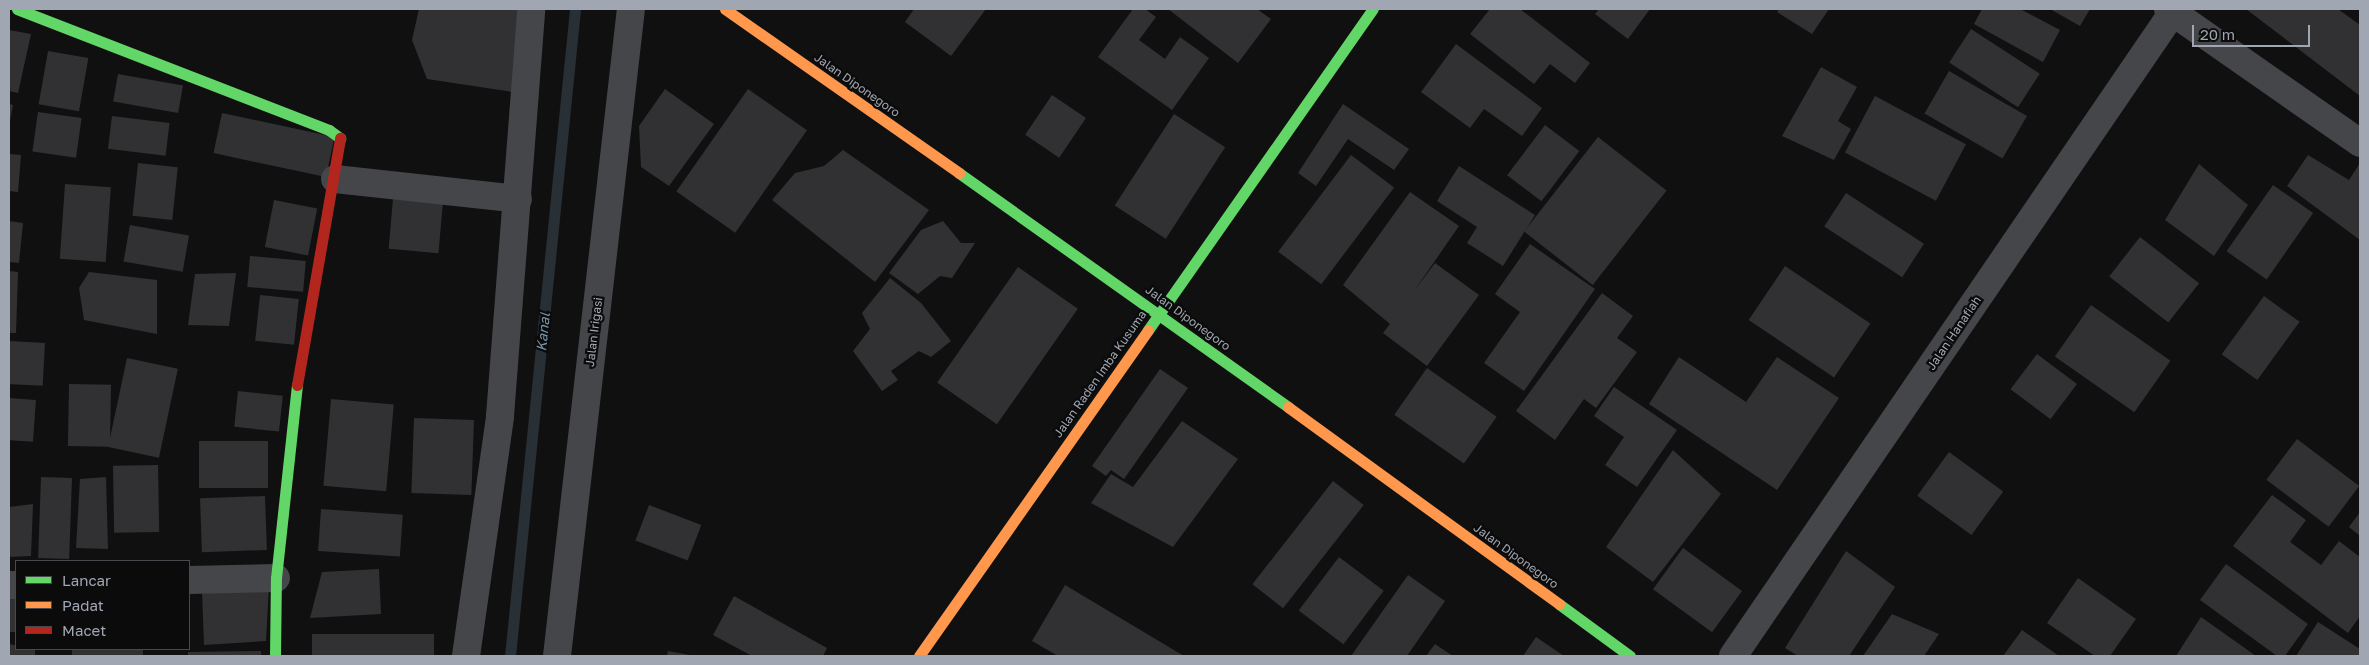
<!DOCTYPE html>
<html>
<head>
<meta charset="utf-8">
<style>
  body { margin:0 }
  #map { position:relative; width:2369px; height:665px; overflow:hidden; background:#101011; font-family:"Golos Text",sans-serif }
  div>[style] { position:absolute }
  .stream>* { height:11px; margin:-5.5px; padding:0 5.5px; transform-origin:5.5px; border-radius:5.5px; background:#283035 }
  .building>* { inset:0; background:#313133; transform-origin:0 0 }
  .street>* { height:28px; margin:-14px; padding:0 14px; transform-origin:14px; border-radius:14px; background:#454649 }
  .fast>* { height:11px; margin:-5.5px; padding:0 5.5px; transform-origin:5.5px; border-radius:5.5px; background:#63d668 }
  .slow>* { height:11px; margin:-5.5px; padding:0 5.5px; transform-origin:5.5px; border-radius:5.5px; background:#ff974d }
  .jam>* { height:11px; margin:-5.5px; padding:0 5.5px; transform-origin:5.5px; border-radius:5.5px; background:#b3261e }
  span { translate:-50% -50%; white-space:nowrap; text-align:center; line-height:1.15; -webkit-text-stroke:4.5px #0b0b0c; paint-order:stroke }
  .street-label { font-size:12px; color:#a1a7b2 }
  .water-label { font-size:14px; color:#7896ad; font-style:italic }
  .frame { position:absolute; inset:0; border:10px solid #a1a7b2; pointer-events:none }
  .legend { position:absolute; left:15px; top:560px; width:175px; height:90px; box-sizing:border-box; background:#0b0b0c; border:1px solid #47494e; margin:0; padding:6px 9px; list-style:none; font-size:15px; color:#a1a7b2 }
  .legend li { display:flex; align-items:center; gap:10px; height:25px }
  .legend b { width:25px; border:1px solid #47494e }
  .scale { position:absolute; left:2192px; top:25px; width:118px; height:22px; box-sizing:border-box; border:2px solid #a1a7b2; border-top:0; padding-left:6px; font-size:15px; line-height:18px; white-space:nowrap; color:#a1a7b2; -webkit-text-stroke:4px #0b0b0c; paint-order:stroke }
</style>
</head>
<body>
<div id="map">
  <div class="stream">
    <i style="left:510px;top:656px;width:650px;rotate:-84.26deg"></i>
  </div>
  <div class="building">
    <i style="clip-path:polygon(419px 9px,526px 9px,520px 93px,427px 79px,412px 40px)"></i>
    <i style="clip-path:polygon(914px 9px,986px 9px,951px 56px,905px 22px)"></i>
    <i style="clip-path:polygon(1133px 9px,1145px 9px,1156px 17px,1139px 40px,1165px 59px,1180px 37px,1209px 58px,1172px 110px,1098px 57px)"></i>
    <i style="clip-path:polygon(1168px 9px,1257px 9px,1271px 19px,1238px 63px)"></i>
    <i style="clip-path:polygon(1490px 9px,1520px 9px,1590px 63px,1575px 83px,1550px 64px,1534px 84px,1470px 34px)"></i>
    <i style="clip-path:polygon(1599px 9px,1650px 9px,1628px 39px,1595px 14px)"></i>
    <i style="clip-path:polygon(1779px 9px,1829px 9px,1812px 34px,1777px 12px)"></i>
    <i style="clip-path:polygon(1982px 9px,2020px 9px,2060px 30px,2043px 62px,1974px 24px)"></i>
    <i style="clip-path:polygon(2050px 9px,2090px 9px,2080px 26px)"></i>
    <i style="clip-path:polygon(2246px 9px,2338px 9px,2360px 25px,2360px 96px)"></i>
    <i style="left:1971px;top:29px;width:82px;height:40px;rotate:33deg"></i>
    <i style="clip-path:polygon(9px 30px,31px 34px,18px 93px,9px 91px)"></i>
    <i style="clip-path:polygon(1456px 44px,1542px 108px,1522px 136px,1484px 109px,1470px 128px,1421px 92px)"></i>
    <i style="left:48px;top:51px;width:41px;height:54px;rotate:10deg"></i>
    <i style="clip-path:polygon(1821px 67px,1857px 87px,1838px 121px,1851px 129px,1834px 160px,1782px 136px)"></i>
    <i style="left:1949px;top:71px;width:90px;height:49px;rotate:30deg"></i>
    <i style="left:118px;top:74px;width:66px;height:28px;rotate:10deg"></i>
    <i style="clip-path:polygon(665px 89px,714px 124px,669px 186px,641px 167px,639px 126px)"></i>
    <i style="left:748px;top:89px;width:72px;height:125px;rotate:35deg"></i>
    <i style="left:1052px;top:95px;width:41px;height:48px;rotate:34deg"></i>
    <i style="left:1875px;top:96px;width:103px;height:64px;rotate:28deg"></i>
    <i style="clip-path:polygon(9px 104px,13px 105px,10px 121px,9px 121px)"></i>
    <i style="clip-path:polygon(1343px 104px,1409px 149px,1394px 170px,1348px 139px,1316px 186px,1298px 173px)"></i>
    <i style="left:38px;top:112px;width:44px;height:40px;rotate:8deg"></i>
    <i style="left:222px;top:113px;width:115px;height:41px;rotate:12deg"></i>
    <i style="left:1174px;top:114px;width:61px;height:109px;rotate:33deg"></i>
    <i style="left:112px;top:116px;width:58px;height:33px;rotate:7deg"></i>
    <i style="left:1545px;top:125px;width:43px;height:63px;rotate:37deg"></i>
    <i style="left:1598px;top:137px;width:87px;height:120px;rotate:38deg"></i>
    <i style="clip-path:polygon(843px 150px,929px 210px,875px 282px,772px 200px,795px 173px,824px 166px)"></i>
    <i style="clip-path:polygon(9px 154px,21px 155px,18px 192px,9px 191px)"></i>
    <i style="left:1351px;top:155px;width:54px;height:121px;rotate:37deg"></i>
    <i style="clip-path:polygon(2308px 155px,2349px 180px,2360px 163px,2360px 240px,2287px 186px)"></i>
    <i style="left:138px;top:163px;width:40px;height:53px;rotate:6deg"></i>
    <i style="clip-path:polygon(2199px 164px,2248px 205px,2214px 256px,2165px 220px)"></i>
    <i style="clip-path:polygon(1459px 166px,1535px 215px,1503px 266px,1467px 243px,1477px 227px,1437px 201px)"></i>
    <i style="left:65px;top:184px;width:46px;height:75px;rotate:4deg"></i>
    <i style="left:2273px;top:185px;width:49px;height:81px;rotate:35deg"></i>
    <i style="clip-path:polygon(1410px 192px,1459px 226px,1414px 291px,1435px 263px,1479px 295px,1427px 366px,1383px 333px,1390px 324px,1343px 285px)"></i>
    <i style="left:1846px;top:193px;width:93px;height:40px;rotate:33deg"></i>
    <i style="left:393px;top:199px;width:50px;height:50px;rotate:5deg"></i>
    <i style="left:274px;top:200px;width:44px;height:48px;rotate:11deg"></i>
    <i style="clip-path:polygon(9px 221px,23px 223px,19px 263px,9px 262px)"></i>
    <i style="clip-path:polygon(943px 221px,961px 243px,975px 243px,952px 278px,940px 276px,918px 294px,889px 273px,921px 230px)"></i>
    <i style="left:130px;top:225px;width:60px;height:37px;rotate:10deg"></i>
    <i style="left:2140px;top:237px;width:75px;height:50px;rotate:38deg"></i>
    <i style="clip-path:polygon(1530px 244px,1595px 289px,1524px 391px,1484px 363px,1520px 312px,1495px 294px)"></i>
    <i style="left:250px;top:256px;width:56px;height:31px;rotate:5deg"></i>
    <i style="left:1785px;top:266px;width:103px;height:65px;rotate:34deg"></i>
    <i style="left:1018px;top:267px;width:73px;height:141px;rotate:35deg"></i>
    <i style="clip-path:polygon(9px 271px,18px 272px,16px 333px,9px 333px)"></i>
    <i style="clip-path:polygon(89px 272px,157px 280px,157px 334px,84px 320px,79px 288px)"></i>
    <i style="clip-path:polygon(236px 273px,229px 326px,188px 325px,195px 274px)"></i>
    <i style="clip-path:polygon(890px 278px,921px 303px,951px 341px,931px 357px,919px 351px,891px 371px,898px 380px,882px 391px,853px 351px,870px 329px,862px 313px)"></i>
    <i style="clip-path:polygon(1602px 293px,1633px 316px,1617px 338px,1637px 352px,1596px 408px,1584px 399px,1555px 440px,1516px 411px)"></i>
    <i style="left:260px;top:295px;width:39px;height:46px;rotate:6deg"></i>
    <i style="left:2264px;top:296px;width:44px;height:72px;rotate:36deg"></i>
    <i style="left:2091px;top:305px;width:97px;height:63px;rotate:35deg"></i>
    <i style="left:9px;top:341px;width:36px;height:43px;rotate:3deg"></i>
    <i style="left:2037px;top:354px;width:50px;height:44px;rotate:37deg"></i>
    <i style="clip-path:polygon(1679px 357px,1746px 402px,1777px 357px,1839px 398px,1777px 490px,1649px 404px)"></i>
    <i style="left:127px;top:358px;width:52px;height:91px;rotate:12deg"></i>
    <i style="left:1427px;top:368px;width:85px;height:57px;rotate:35deg"></i>
    <i style="clip-path:polygon(1160px 369px,1188px 388px,1124px 479px,1111px 470px,1106px 476px,1092px 466px)"></i>
    <i style="left:69px;top:384px;width:42px;height:62px;rotate:1deg"></i>
    <i style="clip-path:polygon(1614px 387px,1677px 430px,1637px 487px,1605px 465px,1624px 437px,1594px 416px)"></i>
    <i style="left:238px;top:391px;width:45px;height:36px;rotate:6deg"></i>
    <i style="left:9px;top:398px;width:27px;height:42px;rotate:4deg"></i>
    <i style="left:331px;top:399px;width:63px;height:87px;rotate:5deg"></i>
    <i style="left:414px;top:418px;width:60px;height:75px;rotate:2deg"></i>
    <i style="clip-path:polygon(1182px 421px,1238px 459px,1173px 547px,1091px 503px,1111px 474px,1133px 487px)"></i>
    <i style="left:2297px;top:439px;width:78px;height:51px;rotate:37deg"></i>
    <i style="left:199px;top:441px;width:69px;height:47px"></i>
    <i style="clip-path:polygon(1673px 450px,1721px 494px,1653px 582px,1606px 547px)"></i>
    <i style="left:1949px;top:452px;width:67px;height:54px;rotate:36deg"></i>
    <i style="left:158px;top:465px;width:67px;height:45px;rotate:89deg"></i>
    <i style="left:41px;top:477px;width:31px;height:81px;rotate:2deg"></i>
    <i style="clip-path:polygon(106px 477px,108px 549px,76px 548px,80px 479px)"></i>
    <i style="left:1333px;top:481px;width:39px;height:131px;rotate:38deg"></i>
    <i style="clip-path:polygon(2272px 495px,2306px 520px,2290px 542px,2321px 565px,2339px 541px,2360px 557px,2360px 616px,2348px 633px,2233px 546px)"></i>
    <i style="left:265px;top:496px;width:54px;height:65px;rotate:88deg"></i>
    <i style="clip-path:polygon(33px 504px,31px 556px,9px 557px,9px 507px)"></i>
    <i style="left:649px;top:505px;width:56px;height:38px;rotate:21deg"></i>
    <i style="left:321px;top:509px;width:82px;height:42px;rotate:4deg"></i>
    <i style="clip-path:polygon(2360px 512px,2360px 536px,2349px 527px)"></i>
    <i style="left:1683px;top:548px;width:73px;height:51px;rotate:36deg"></i>
    <i style="clip-path:polygon(1846px 551px,1895px 587px,1849px 656px,1798px 656px,1785px 648px)"></i>
    <i style="left:1339px;top:557px;width:56px;height:67px;rotate:37deg"></i>
    <i style="clip-path:polygon(2226px 564px,2308px 624px,2285px 656px,2277px 656px,2200px 600px)"></i>
    <i style="clip-path:polygon(379px 569px,381px 614px,310px 618px,322px 572px)"></i>
    <i style="clip-path:polygon(1408px 575px,1445px 601px,1407px 656px,1351px 656px)"></i>
    <i style="clip-path:polygon(2078px 578px,2136px 619px,2110px 656px,2095px 656px,2047px 623px)"></i>
    <i style="clip-path:polygon(1065px 585px,1184px 656px,1058px 656px,1032px 641px)"></i>
    <i style="clip-path:polygon(269px 586px,266px 641px,204px 645px,202px 592px)"></i>
    <i style="left:16px;top:592px;width:40px;height:7px;rotate:90deg"></i>
    <i style="clip-path:polygon(734px 596px,827px 648px,823px 656px,752px 656px,713px 635px)"></i>
    <i style="clip-path:polygon(1892px 614px,1939px 634px,1924px 656px,1863px 656px)"></i>
    <i style="clip-path:polygon(2201px 617px,2256px 656px,2176px 656px)"></i>
    <i style="clip-path:polygon(2318px 622px,2360px 649px,2360px 656px,2296px 656px)"></i>
    <i style="clip-path:polygon(2022px 630px,2059px 656px,2003px 656px)"></i>
    <i style="left:312px;top:634px;width:122px;height:22px"></i>
    <i style="clip-path:polygon(1536px 637px,1564px 656px,1523px 656px)"></i>
    <i style="clip-path:polygon(9px 644px,35px 649px,35px 656px,9px 656px)"></i>
    <i style="clip-path:polygon(1435px 644px,1453px 656px,1426px 656px)"></i>
    <i style="left:72px;top:649px;width:71px;height:7px"></i>
    <i style="clip-path:polygon(261px 651px,261px 656px,188px 656px,188px 652px)"></i>
    <i style="clip-path:polygon(668px 651px,690px 655px,690px 656px,667px 656px)"></i>
  </div>
  <div class="street">
    <i style="left:2168px;top:9px;width:234px;rotate:34.9deg"></i>
    <i style="left:335px;top:179px;width:184px;rotate:6.2deg"></i>
    <i style="left:189px;top:580px;width:87px;rotate:-1.3deg"></i>
    <i style="left:9px;top:585px;width:7px"></i>
    <i style="left:466px;top:656px;width:242px;rotate:-81.9deg"></i>
    <i style="left:500px;top:416px;width:408px;rotate:-85.6deg"></i>
    <i style="left:557px;top:656px;width:651px;rotate:-83.48deg"></i>
    <i style="left:1733px;top:656px;width:784px;rotate:-55.66deg"></i>
  </div>
  <div class="fast">
    <i style="left:17px;top:9px;width:335px;rotate:21.2deg"></i>
    <i style="left:329px;top:130px;width:14px;rotate:36deg"></i>
    <i style="left:959px;top:173px;width:404px;rotate:35.4deg"></i>
    <i style="left:1148px;top:330px;width:392px;rotate:-55deg"></i>
    <i style="left:1559px;top:604px;width:88px;rotate:36.2deg"></i>
    <i style="left:275px;top:656px;width:78px;rotate:-89.3deg"></i>
    <i style="left:276px;top:578px;width:194px;rotate:-83.8deg"></i>
  </div>
  <div class="slow">
    <i style="left:725px;top:9px;width:286px;rotate:35deg"></i>
    <i style="left:1288px;top:407px;width:335px;rotate:36deg"></i>
    <i style="left:919px;top:656px;width:398px;rotate:-54.9deg"></i>
  </div>
  <div class="jam">
    <i style="left:297px;top:385px;width:251px;rotate:-80.1deg"></i>
  </div>
  <div class="street-label">
    <span style="left:857px;top:85px;rotate:35deg">Jalan Diponegoro</span>
    <span style="left:1188px;top:318px;rotate:36deg">Jalan Diponegoro</span>
    <span style="left:594px;top:332px;rotate:-83deg">Jalan Irigasi</span>
    <span style="left:1954px;top:333px;rotate:-56deg">Jalan Hanafiah</span>
    <span style="left:1100px;top:374px;rotate:-55deg">Jalan Raden Imba Kusuma</span>
    <span style="left:1516px;top:556px;rotate:36deg">Jalan Diponegoro</span>
  </div>
  <div class="water-label">
    <span style="left:543px;top:332px;rotate:-84deg">Kanal</span>
  </div>
  <div class="frame"></div>
  <ul class="legend">
  <li><b style="height:6px;background:#63d668"></b>Lancar</li>
  <li><b style="height:6px;background:#ff974d"></b>Padat</li>
  <li><b style="height:6px;background:#b3261e"></b>Macet</li>
  </ul>
  <div class="scale">20 m</div>
</div>
</body>
</html>
